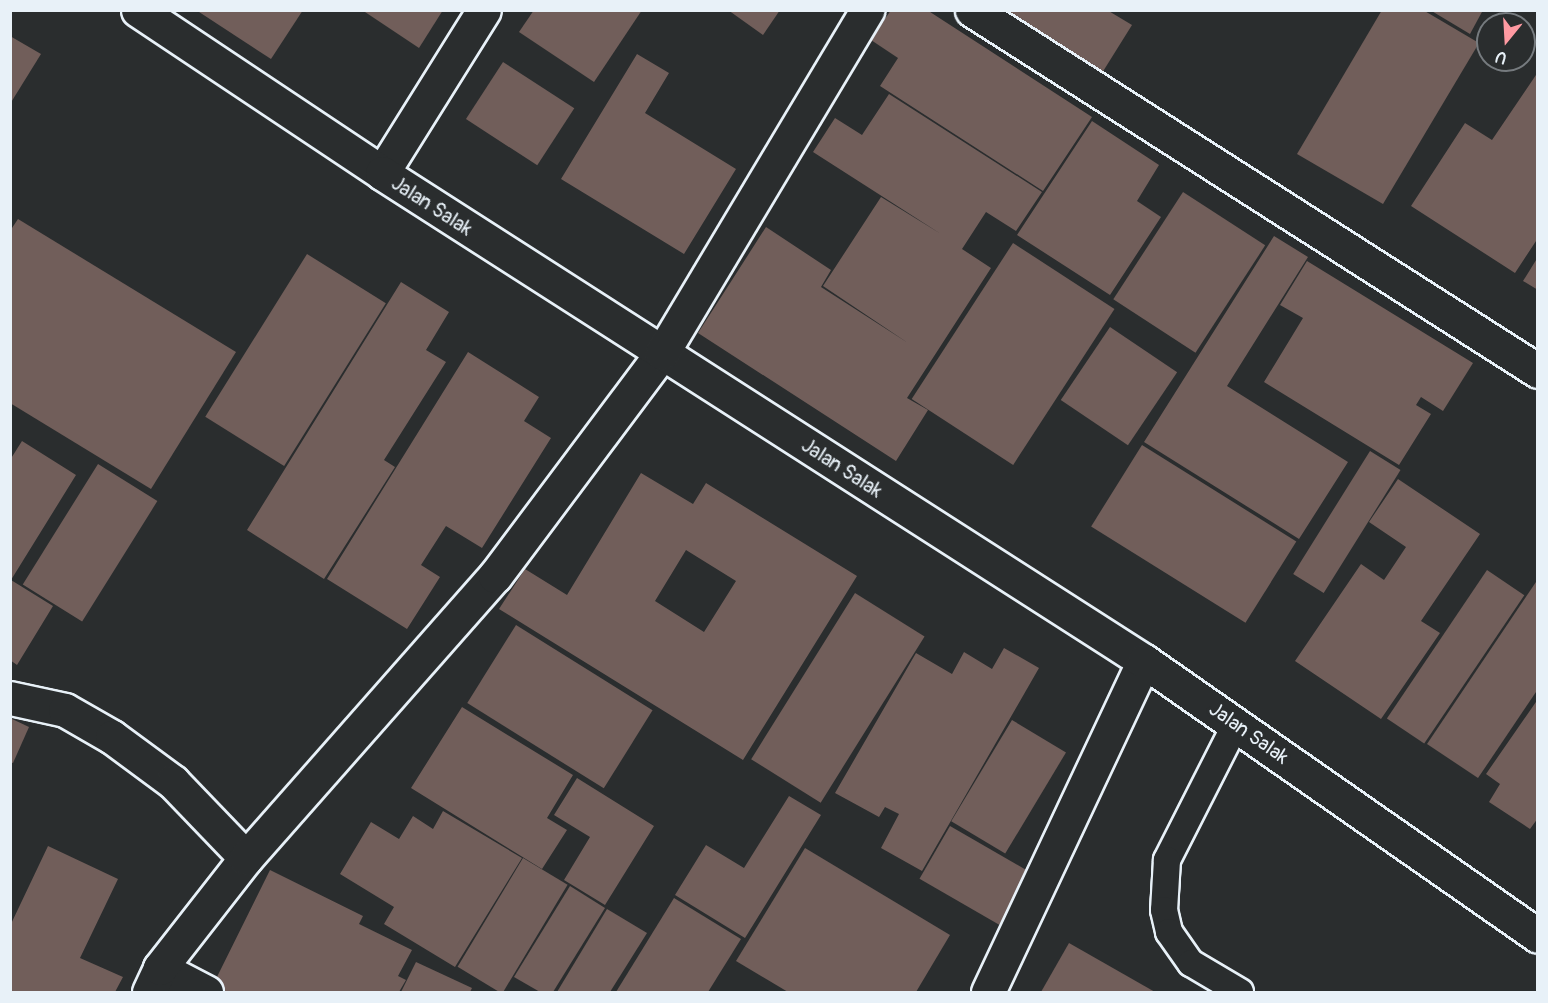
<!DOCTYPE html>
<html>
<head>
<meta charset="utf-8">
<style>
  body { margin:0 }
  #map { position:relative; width:1548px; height:1003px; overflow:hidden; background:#2a2d2e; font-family:Pangolin,sans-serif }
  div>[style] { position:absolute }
  .building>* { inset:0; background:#715e5a; transform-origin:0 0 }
  .roads { filter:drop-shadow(2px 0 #e8f1f8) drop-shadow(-2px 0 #e8f1f8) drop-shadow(0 2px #e8f1f8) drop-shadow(0 -2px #e8f1f8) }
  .service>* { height:26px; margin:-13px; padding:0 13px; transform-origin:13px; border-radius:13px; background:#2a2d2e }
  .minor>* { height:33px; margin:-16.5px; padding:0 16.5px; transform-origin:16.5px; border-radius:16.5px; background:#2a2d2e }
  .tertiary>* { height:33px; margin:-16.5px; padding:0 16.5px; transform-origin:16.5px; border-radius:16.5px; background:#2a2d2e }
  span { translate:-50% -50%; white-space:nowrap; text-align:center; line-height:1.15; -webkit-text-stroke:6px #2a2d2e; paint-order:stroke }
  .street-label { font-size:20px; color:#e8f1f8 }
  .frame { position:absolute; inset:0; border:12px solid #e8f1f8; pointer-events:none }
  .north { position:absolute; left:1476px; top:12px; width:60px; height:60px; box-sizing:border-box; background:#2a2d2e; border:2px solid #767b7f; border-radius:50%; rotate:198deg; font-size:16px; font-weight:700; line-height:24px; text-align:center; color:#e8f1f8 }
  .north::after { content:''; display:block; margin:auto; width:21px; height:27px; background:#ff9aa2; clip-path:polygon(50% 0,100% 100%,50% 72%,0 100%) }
</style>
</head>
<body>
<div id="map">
  <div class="building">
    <i style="clip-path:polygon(196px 10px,303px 10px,271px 59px)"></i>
    <i style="clip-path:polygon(362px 10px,443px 10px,419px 48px)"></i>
    <i style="clip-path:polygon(534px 10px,642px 10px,594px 82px,519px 32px)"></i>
    <i style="clip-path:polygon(728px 10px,780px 10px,763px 35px)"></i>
    <i style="clip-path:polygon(891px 10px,927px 10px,1092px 117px,1043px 191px,880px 86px,898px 58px,871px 40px)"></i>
    <i style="clip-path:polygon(998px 10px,1107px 10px,1132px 25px,1102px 73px)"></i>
    <i style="clip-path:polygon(1382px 10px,1423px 10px,1479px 43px,1383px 204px,1297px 154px)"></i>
    <i style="clip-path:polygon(1430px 10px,1483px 10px,1470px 34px)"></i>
    <i style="clip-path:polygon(10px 36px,41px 54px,10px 104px)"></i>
    <i style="clip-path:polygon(637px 54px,669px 73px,645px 113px,736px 169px,684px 254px,561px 179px)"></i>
    <i style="left:503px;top:62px;width:85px;height:68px;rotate:33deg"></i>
    <i style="clip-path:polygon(1538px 72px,1538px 238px,1515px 273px,1411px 206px,1465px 123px,1492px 140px)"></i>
    <i style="clip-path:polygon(889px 94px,1042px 192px,1016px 231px,986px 212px,962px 249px,991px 268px,907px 398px,928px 410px,896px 461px,698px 333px,766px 227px,831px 270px,821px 287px,908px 343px,823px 286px,881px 197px,941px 234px,813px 152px,835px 118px,862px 135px)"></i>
    <i style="clip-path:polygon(1092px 121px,1159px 165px,1137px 201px,1161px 217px,1110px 295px,1017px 235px)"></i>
    <i style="left:1183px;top:192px;width:98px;height:128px;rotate:33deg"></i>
    <i style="clip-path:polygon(18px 219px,236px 352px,151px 489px,10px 403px,10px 231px)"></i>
    <i style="clip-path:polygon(1274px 236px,1308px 257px,1227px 386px,1348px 462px,1299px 539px,1144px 442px)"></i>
    <i style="left:1013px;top:243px;width:121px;height:186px;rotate:33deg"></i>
    <i style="left:307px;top:254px;width:93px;height:192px;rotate:32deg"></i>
    <i style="clip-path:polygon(1538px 257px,1538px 290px,1523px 281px)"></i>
    <i style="clip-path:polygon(1307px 261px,1473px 363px,1443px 411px,1421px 397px,1416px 405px,1431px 414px,1399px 465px,1264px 382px,1303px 318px,1280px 305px)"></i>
    <i style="clip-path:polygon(401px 282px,449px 312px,426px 350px,446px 362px,384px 460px,395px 467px,324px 579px,247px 530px)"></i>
    <i style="left:1110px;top:327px;width:81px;height:88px;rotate:34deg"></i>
    <i style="clip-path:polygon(468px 352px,539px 397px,524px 421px,551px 438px,482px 548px,446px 526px,421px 565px,440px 577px,407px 629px,327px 579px)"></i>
    <i style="clip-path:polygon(22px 441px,76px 475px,11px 580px,53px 606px,17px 665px,10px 660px,10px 460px)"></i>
    <i style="left:1142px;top:445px;width:182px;height:96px;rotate:32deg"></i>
    <i style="left:1370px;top:451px;width:36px;height:145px;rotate:32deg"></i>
    <i style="left:98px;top:464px;width:70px;height:142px;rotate:32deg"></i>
    <i style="clip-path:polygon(evenodd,641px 473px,693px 504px,706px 483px,857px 576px,743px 760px,499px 609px,525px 569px,567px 595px,641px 473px,686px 550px,736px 581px,704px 632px,655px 601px,686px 550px)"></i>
    <i style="clip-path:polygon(1398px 479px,1480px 534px,1421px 621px,1440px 633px,1381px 719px,1295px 661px,1361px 564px,1384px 580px,1406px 547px,1369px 522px)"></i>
    <i style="left:1487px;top:570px;width:45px;height:179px;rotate:34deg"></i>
    <i style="clip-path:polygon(1538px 579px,1538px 689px,1478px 778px,1427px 744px)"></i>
    <i style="left:855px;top:593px;width:82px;height:196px;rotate:32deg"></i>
    <i style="left:516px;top:625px;width:161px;height:92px;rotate:32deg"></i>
    <i style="clip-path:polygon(1004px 648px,1039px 668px,922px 871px,881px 848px,899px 814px,885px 807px,879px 817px,835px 793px,916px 653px,952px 674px,964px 652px,992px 669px)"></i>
    <i style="clip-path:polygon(1538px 699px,1538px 818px,1530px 829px,1489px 802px,1500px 784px,1486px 774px)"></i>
    <i style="clip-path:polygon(462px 707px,573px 775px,547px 818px,567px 830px,542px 869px,411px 788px)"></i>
    <i style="clip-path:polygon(10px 718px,29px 727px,13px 763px,10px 762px)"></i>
    <i style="left:1012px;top:720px;width:63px;height:118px;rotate:31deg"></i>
    <i style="clip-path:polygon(577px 778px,654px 826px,605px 905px,564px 880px,590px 837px,554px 815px)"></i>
    <i style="clip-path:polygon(789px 796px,821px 815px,745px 938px,675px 895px,706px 845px,744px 868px)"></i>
    <i style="clip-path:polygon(443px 811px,522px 858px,455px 967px,384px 924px,394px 907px,340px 874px,371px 822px,399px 839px,413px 816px,433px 829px)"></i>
    <i style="left:950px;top:826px;width:92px;height:61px;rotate:30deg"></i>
    <i style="clip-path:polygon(48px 846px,118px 879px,80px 958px,123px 977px,115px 992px,10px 992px,10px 926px)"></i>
    <i style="clip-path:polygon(805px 848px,950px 935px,916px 992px,788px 992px,736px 961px)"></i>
    <i style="left:523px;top:858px;width:52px;height:127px;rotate:31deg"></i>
    <i style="clip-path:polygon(270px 870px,363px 916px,359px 924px,412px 950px,398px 976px,406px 980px,399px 992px,210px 991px)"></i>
    <i style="clip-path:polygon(570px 886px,605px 908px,553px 992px,540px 992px,514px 977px)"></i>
    <i style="clip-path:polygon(674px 898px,741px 939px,708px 992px,616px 992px)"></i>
    <i style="clip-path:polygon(607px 909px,647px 933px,610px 992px,557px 992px)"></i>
    <i style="clip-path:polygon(1069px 943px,1155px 992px,1041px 992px)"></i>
    <i style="clip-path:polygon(416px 962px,472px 988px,470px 992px,401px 992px)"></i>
  </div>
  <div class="roads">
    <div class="service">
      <i style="left:1236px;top:724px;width:153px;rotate:116.9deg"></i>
      <i style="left:1167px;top:860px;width:50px;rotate:93.4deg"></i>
      <i style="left:1164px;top:910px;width:23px;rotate:77deg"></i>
      <i style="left:1169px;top:932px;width:38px;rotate:55deg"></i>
      <i style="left:1191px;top:963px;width:57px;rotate:30.6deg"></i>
    </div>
    <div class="minor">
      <i style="left:972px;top:10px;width:671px;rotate:32.53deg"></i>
      <i style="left:382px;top:173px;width:192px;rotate:-58deg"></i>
      <i style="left:10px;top:698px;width:56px;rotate:12.3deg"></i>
      <i style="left:65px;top:710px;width:54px;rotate:29.9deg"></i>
      <i style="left:112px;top:737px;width:76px;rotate:36.4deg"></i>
      <i style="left:173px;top:782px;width:105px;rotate:46.2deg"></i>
      <i style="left:160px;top:968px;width:52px;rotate:27.6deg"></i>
      <i style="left:149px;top:992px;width:26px;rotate:-65deg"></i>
      <i style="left:160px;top:968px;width:140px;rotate:-52deg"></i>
      <i style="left:246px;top:858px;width:376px;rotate:-48.6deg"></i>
      <i style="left:495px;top:576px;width:279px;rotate:-53.2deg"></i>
      <i style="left:988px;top:992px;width:366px;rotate:-64.8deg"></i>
    </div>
    <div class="tertiary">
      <i style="left:138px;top:10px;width:293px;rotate:33.7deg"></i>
      <i style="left:382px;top:173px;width:905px;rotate:32.64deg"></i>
      <i style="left:1144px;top:661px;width:480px;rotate:34.9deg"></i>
      <i style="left:662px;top:353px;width:400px;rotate:-59.1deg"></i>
    </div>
  </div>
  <div class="street-label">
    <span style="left:432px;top:206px;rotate:33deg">Jalan Salak</span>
    <span style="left:842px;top:468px;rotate:33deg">Jalan Salak</span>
    <span style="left:1249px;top:733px;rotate:35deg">Jalan Salak</span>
  </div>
  <div class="frame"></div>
  <div class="north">U</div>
</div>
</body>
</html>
